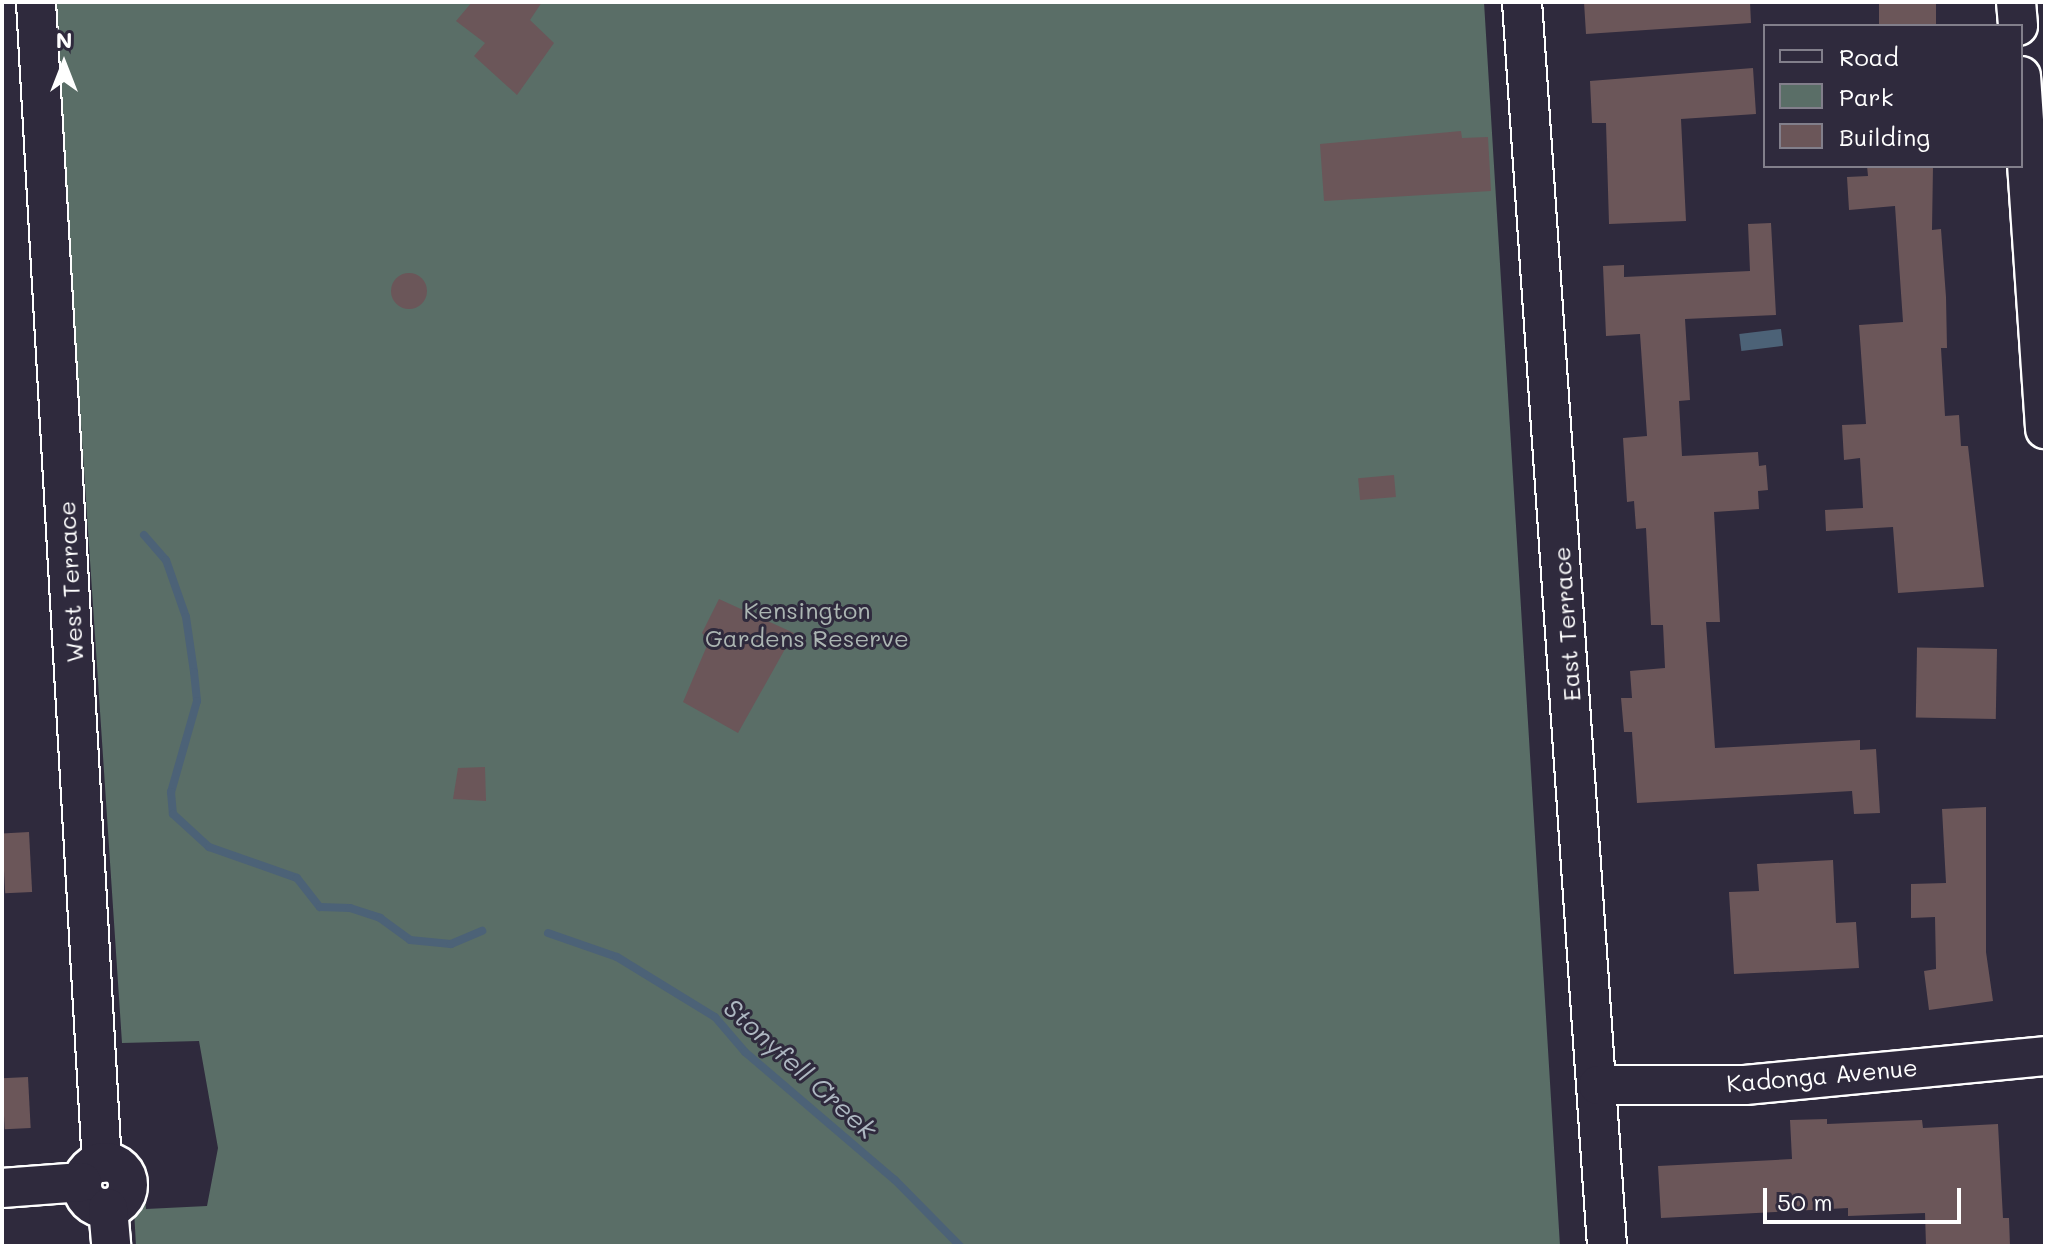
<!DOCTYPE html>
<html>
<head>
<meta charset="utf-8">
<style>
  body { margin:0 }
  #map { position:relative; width:2047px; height:1248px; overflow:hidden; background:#2f2a3d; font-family:Mali,sans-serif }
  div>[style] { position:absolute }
  .green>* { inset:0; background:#5a6e67 }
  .water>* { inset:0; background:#4c6277; transform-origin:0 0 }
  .stream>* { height:8px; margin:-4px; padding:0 4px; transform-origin:4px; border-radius:4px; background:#4c6277 }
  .building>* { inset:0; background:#6b5659; transform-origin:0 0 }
  .round { border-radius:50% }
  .roads { filter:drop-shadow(2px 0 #fff) drop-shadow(-2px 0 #fff) drop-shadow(0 2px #fff) drop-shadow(0 -2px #fff) }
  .minor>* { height:38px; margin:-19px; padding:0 19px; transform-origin:19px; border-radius:19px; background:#2f2a3d }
  .minor>.ring { margin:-19px; padding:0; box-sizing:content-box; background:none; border:38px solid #2f2a3d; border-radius:50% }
  span { translate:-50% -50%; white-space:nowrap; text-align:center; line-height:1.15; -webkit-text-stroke:6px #2f2a3d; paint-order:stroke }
  .street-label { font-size:24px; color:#fff }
  .park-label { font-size:24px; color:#acb6b3 }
  .water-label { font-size:26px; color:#aeb8c2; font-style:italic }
  .frame { position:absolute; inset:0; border:4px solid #fff; pointer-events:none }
  .legend { position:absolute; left:1763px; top:24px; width:260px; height:144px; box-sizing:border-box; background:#2f2a3d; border:2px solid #827f8b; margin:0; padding:10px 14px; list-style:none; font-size:24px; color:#fff }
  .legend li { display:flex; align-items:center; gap:16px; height:40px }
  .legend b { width:40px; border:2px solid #827f8b }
  .north { position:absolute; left:24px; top:24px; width:80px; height:80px; -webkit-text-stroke:6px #2f2a3d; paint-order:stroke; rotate:0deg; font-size:22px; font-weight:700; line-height:32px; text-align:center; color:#fff }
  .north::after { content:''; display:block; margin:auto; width:28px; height:36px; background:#fff; clip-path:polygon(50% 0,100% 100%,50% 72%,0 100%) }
  .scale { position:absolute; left:1763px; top:1188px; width:198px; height:36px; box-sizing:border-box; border:4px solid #fff; border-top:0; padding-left:10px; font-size:24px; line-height:28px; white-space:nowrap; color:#fff; -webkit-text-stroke:6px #2f2a3d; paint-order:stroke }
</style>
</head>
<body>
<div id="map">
  <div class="green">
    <i style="clip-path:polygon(53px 2px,1484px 2px,1560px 1246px,136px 1246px,134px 1210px,143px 1169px,146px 1209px,207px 1206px,218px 1148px,199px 1041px,122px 1043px)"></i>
  </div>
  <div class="water">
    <i style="left:1781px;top:329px;width:17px;height:42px;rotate:83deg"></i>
  </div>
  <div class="stream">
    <i style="left:144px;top:535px;width:33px;rotate:49deg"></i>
    <i style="left:166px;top:560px;width:60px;rotate:70.7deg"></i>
    <i style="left:186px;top:617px;width:56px;rotate:81.7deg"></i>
    <i style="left:194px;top:672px;width:29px;rotate:84deg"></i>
    <i style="left:197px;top:701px;width:95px;rotate:105.9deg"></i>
    <i style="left:171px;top:792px;width:22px;rotate:85deg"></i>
    <i style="left:173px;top:814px;width:49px;rotate:42.5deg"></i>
    <i style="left:209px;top:847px;width:93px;rotate:19.4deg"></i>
    <i style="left:297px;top:878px;width:37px;rotate:52deg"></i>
    <i style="left:320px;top:907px;width:30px;rotate:2deg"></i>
    <i style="left:350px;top:908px;width:32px;rotate:18deg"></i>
    <i style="left:380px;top:918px;width:37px;rotate:36deg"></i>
    <i style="left:410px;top:940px;width:41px;rotate:5.6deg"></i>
    <i style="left:451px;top:944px;width:34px;rotate:-23deg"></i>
    <i style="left:548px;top:933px;width:73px;rotate:19.2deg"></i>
    <i style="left:617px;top:957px;width:115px;rotate:31.5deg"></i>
    <i style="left:715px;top:1017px;width:46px;rotate:49.4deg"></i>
    <i style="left:745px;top:1052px;width:197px;rotate:40.5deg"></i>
    <i style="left:895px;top:1180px;width:93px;rotate:45.4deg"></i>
  </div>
  <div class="building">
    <i style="clip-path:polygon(472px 2px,542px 2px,530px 20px,554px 43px,517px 95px,474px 56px,485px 43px,456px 21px)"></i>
    <i style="clip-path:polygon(1584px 2px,1750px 2px,1751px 23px,1586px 34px)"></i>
    <i style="left:1879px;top:2px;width:57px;height:24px"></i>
    <i style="clip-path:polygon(1753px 68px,1756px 114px,1681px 119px,1686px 221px,1609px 224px,1606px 123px,1592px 123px,1590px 81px)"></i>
    <i style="clip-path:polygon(1461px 131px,1462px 138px,1488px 137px,1491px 191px,1324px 201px,1320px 144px)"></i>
    <i style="clip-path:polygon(1867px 166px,1933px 166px,1932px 230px,1941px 229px,1946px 297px,1947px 348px,1941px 348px,1945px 416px,1959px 415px,1961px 446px,1968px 446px,1984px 587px,1898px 593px,1893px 527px,1826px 531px,1825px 510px,1863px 508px,1860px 458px,1844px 460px,1842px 425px,1866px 424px,1859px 325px,1903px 322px,1895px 206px,1849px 210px,1847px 177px,1868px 176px)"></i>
    <i style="clip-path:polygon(1771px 223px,1776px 315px,1685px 319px,1690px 400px,1679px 401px,1682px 456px,1758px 452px,1759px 466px,1766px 465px,1768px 490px,1758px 491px,1759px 509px,1714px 512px,1720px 622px,1706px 622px,1715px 748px,1860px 740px,1860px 750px,1876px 749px,1880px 813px,1854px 814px,1852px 791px,1637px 803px,1632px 732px,1624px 732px,1621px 698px,1632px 698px,1630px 671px,1665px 668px,1663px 625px,1651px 625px,1646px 528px,1636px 529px,1634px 501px,1627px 502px,1623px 438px,1647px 436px,1640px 334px,1606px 336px,1603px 266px,1624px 265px,1624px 277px,1750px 271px,1748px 224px)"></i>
    <i class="round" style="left:391px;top:273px;width:36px;height:36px"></i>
    <i style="left:1394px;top:475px;width:22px;height:36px;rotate:85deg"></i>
    <i style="clip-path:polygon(719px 599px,794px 633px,738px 733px,683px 702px,709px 641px,702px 633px)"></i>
    <i style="left:1997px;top:649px;width:70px;height:80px;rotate:91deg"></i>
    <i style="clip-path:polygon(485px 767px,486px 801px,453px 799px,458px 768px)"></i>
    <i style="clip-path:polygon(1986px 807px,1986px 952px,1993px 1001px,1929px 1010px,1924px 971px,1936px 969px,1935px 917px,1911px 918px,1911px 884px,1946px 883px,1942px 809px)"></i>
    <i style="left:29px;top:832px;width:60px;height:27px;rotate:87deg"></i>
    <i style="clip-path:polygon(1833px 860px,1836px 923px,1856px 922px,1859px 968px,1734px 974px,1729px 892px,1759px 891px,1757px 864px)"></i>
    <i style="left:28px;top:1077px;width:51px;height:26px;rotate:87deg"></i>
    <i style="clip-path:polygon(1827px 1119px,1827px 1124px,1922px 1120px,1923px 1128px,1998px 1124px,2003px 1218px,2009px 1218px,2010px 1246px,1926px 1246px,1925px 1213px,1848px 1216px,1848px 1208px,1661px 1218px,1658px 1166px,1792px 1159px,1790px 1120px)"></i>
  </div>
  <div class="roads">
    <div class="minor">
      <i style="left:36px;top:2px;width:1163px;rotate:86.75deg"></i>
      <i style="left:1522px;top:2px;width:1247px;rotate:86.09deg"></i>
      <i style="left:2016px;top:2px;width:24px;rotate:85deg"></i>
      <i style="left:2021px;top:76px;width:354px;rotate:86.1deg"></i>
      <i style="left:1598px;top:1085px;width:147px"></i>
      <i style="left:1745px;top:1085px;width:301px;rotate:-5.5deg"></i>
      <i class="ring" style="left:82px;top:1162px;width:8px;height:8px"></i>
      <i style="left:2px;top:1188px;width:80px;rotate:-4.3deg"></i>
      <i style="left:108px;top:1208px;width:38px;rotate:85deg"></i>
    </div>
  </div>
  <div class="street-label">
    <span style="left:70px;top:582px;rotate:-93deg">West Terrace</span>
    <span style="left:1566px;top:624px;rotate:-94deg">East Terrace</span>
    <span style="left:1822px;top:1075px;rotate:-5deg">Kadonga Avenue</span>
  </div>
  <div class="park-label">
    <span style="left:807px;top:624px">Kensington<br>Gardens Reserve</span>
  </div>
  <div class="water-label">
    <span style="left:800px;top:1069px;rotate:42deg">Stonyfell Creek</span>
  </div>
  <div class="frame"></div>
  <ul class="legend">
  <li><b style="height:10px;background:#2f2a3d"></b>Road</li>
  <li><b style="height:22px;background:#5a6e67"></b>Park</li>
  <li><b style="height:22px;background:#6b5659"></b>Building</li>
  </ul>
  <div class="north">N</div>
  <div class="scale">50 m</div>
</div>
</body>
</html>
